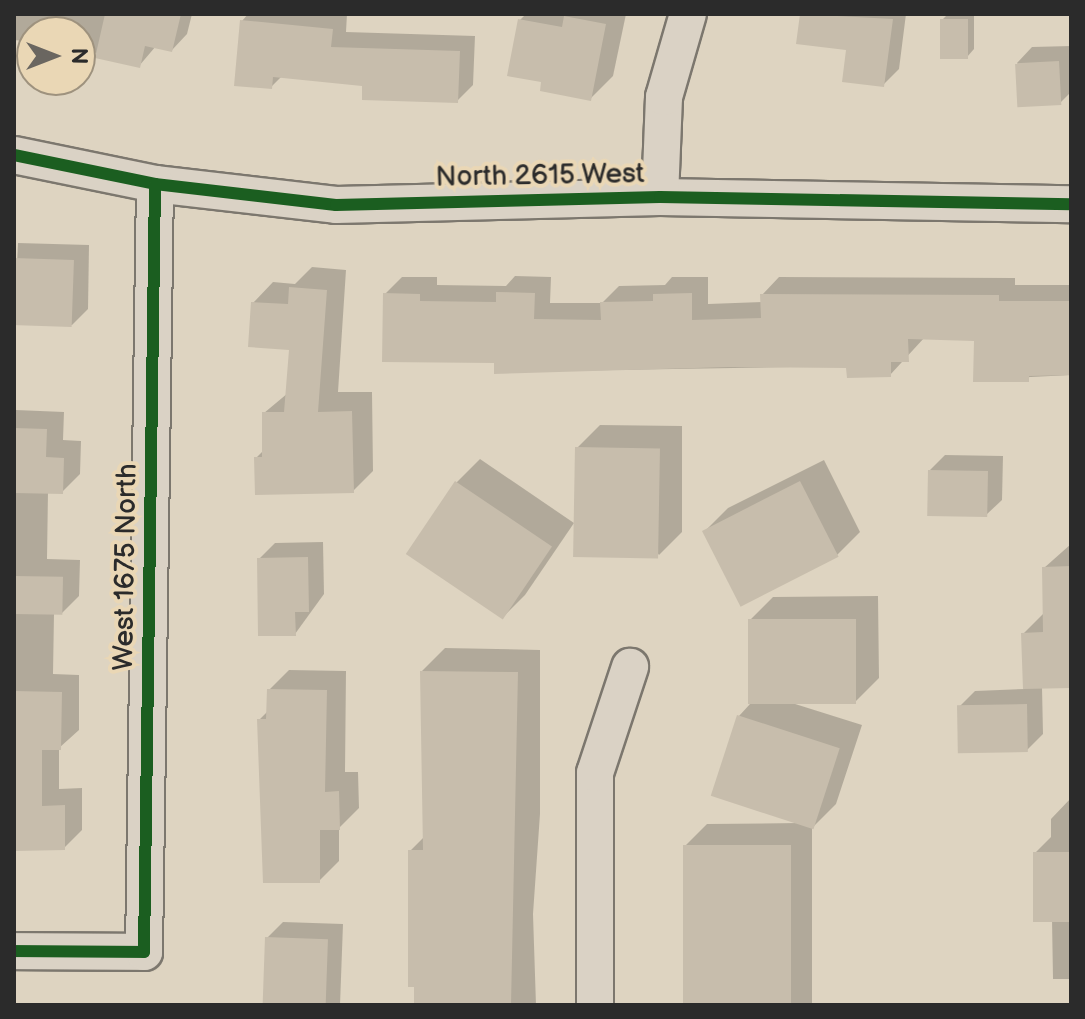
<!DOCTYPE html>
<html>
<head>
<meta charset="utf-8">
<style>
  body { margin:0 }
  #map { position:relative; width:1085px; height:1019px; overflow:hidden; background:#ded4c1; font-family:"Balsamiq Sans",sans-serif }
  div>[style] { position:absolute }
  .shadow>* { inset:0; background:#0003 }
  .building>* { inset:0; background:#c7bdac; transform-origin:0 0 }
  .roads { filter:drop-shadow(2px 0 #7c776e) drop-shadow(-2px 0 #7c776e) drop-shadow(0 2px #7c776e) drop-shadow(0 -2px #7c776e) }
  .minor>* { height:36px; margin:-18px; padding:0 18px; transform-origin:18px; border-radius:18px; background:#dad2c5 }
  .cycleway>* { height:12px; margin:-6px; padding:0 6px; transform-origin:6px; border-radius:6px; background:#1b5e20 }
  span { translate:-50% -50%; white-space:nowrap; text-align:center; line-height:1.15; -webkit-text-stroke:8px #ead7b5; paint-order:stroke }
  .street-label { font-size:28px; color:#2b2b2b }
  .frame { position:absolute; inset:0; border:16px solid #2b2b2b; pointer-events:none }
  .north { position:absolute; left:16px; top:16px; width:80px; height:80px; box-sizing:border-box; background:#ead7b5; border:2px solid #9e927e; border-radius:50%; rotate:90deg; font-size:22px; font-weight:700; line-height:32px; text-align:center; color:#2b2b2b }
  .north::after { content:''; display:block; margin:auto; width:28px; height:36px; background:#6a6660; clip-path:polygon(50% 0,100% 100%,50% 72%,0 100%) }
</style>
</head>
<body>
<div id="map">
  <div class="shadow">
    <i style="clip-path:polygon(14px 14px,192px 14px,187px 34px,172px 50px,156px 46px,139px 66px,80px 48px,80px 32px,32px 32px,32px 42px,14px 40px)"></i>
    <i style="clip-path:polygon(248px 14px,347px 14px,346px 32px,475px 36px,473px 85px,457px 101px,364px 84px,282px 76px,271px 87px,242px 21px)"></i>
    <i style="clip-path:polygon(526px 14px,626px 14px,613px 76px,590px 99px,520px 20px)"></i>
    <i style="clip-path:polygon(802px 14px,906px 14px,899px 69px,883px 85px,848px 49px,799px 42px)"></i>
    <i style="clip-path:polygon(948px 14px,974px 14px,974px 49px,967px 57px,942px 20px)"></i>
    <i style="clip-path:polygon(1071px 46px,1071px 92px,1060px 103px,1017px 63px,1032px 47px)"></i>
    <i style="clip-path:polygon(18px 243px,89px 245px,88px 309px,72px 325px,14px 323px)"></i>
    <i style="clip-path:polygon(312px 267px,346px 270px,338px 392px,372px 392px,373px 471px,353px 491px,256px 458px,264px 450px,264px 413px,288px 393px,291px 348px,253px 303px,273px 282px,295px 284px)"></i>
    <i style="clip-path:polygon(515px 276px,551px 277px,550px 303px,602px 303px,619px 286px,665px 285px,672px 277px,708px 277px,708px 304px,762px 302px,762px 295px,779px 277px,1015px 278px,1015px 285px,1071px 285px,1071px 375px,975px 380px,976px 339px,925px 337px,890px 375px,848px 366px,496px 372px,496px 361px,385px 294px,402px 277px,437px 277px,437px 285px,506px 286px)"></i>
    <i style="clip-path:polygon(16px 410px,64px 412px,63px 440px,81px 441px,80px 474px,62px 492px,48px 492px,47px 559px,80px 560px,79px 596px,61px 614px,54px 614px,53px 674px,79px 675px,79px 730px,59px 748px,59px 789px,82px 788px,82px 830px,64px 848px,14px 849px)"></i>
    <i style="clip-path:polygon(600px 425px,682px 426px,682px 532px,659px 555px,577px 448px)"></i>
    <i style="clip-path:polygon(945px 455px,1003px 456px,1002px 500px,986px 515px,930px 470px)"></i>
    <i style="clip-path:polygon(480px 459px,574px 523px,525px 595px,502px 618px,408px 554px,457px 482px)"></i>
    <i style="clip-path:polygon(824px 460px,860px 532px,837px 555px,705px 531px,728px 508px)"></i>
    <i style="clip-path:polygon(323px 542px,324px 594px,295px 634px,259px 559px,275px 543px)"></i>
    <i style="clip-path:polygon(1071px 544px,1071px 687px,1042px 687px,1043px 734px,1027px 750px,959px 707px,975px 691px,1025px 689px,1023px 634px,1045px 612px,1044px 568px)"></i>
    <i style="clip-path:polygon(878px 596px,879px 678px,856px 701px,792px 703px,862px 725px,836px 804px,812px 828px,812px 1005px,684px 1005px,685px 846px,707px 824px,799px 823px,739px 716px,750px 704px,750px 620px,773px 597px)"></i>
    <i style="clip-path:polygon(445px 648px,540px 650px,540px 814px,533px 914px,536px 1005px,416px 1005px,410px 851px,424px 837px,422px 671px)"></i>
    <i style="clip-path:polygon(289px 670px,346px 671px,345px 772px,358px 772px,359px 808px,339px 828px,339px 861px,319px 881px,259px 720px,269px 710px,269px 690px)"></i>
    <i style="clip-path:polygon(1071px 798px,1071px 979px,1053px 979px,1052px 920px,1035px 853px,1051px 837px,1051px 819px)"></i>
    <i style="clip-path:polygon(283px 922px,343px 924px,340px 1005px,264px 1005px,267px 938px)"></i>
  </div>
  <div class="building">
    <i style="clip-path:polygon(105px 14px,181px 14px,172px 52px,145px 46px,140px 68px,95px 58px)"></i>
    <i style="clip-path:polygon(800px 14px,893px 19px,884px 87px,842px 82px,846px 50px,796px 44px)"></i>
    <i style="clip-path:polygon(564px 16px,606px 24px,591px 101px,540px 91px,541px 82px,507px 76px,518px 19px,562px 27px)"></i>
    <i style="left:940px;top:19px;width:28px;height:40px"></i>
    <i style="clip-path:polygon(240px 20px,333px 29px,331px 47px,460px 51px,458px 103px,362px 100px,362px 86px,273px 77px,272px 89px,234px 86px)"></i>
    <i style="left:1059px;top:61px;width:44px;height:44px;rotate:87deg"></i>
    <i style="left:14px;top:258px;width:60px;height:67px;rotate:2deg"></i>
    <i style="clip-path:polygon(289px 287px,327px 290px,318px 412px,352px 411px,354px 493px,255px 495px,254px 457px,262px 457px,262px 412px,284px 412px,289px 350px,248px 347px,251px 302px,288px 304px)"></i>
    <i style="clip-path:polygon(496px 292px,535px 293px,534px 319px,601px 320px,600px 302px,653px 301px,653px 294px,692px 293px,692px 320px,761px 318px,760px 294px,999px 295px,999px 301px,1071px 301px,1071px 375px,1029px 376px,1029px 382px,973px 382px,974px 341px,908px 339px,909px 362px,891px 362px,891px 377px,847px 378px,846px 368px,728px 367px,494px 374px,494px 363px,382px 362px,383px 293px,420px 294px,420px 301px,496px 302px)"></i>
    <i style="clip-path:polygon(14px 428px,47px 429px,46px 457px,64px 458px,63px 494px,14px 493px)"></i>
    <i style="left:575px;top:447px;width:85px;height:110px;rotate:1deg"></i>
    <i style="left:928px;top:470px;width:60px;height:46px;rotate:1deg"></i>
    <i style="left:455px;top:481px;width:117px;height:88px;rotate:34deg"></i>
    <i style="left:800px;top:481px;width:85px;height:110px;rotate:63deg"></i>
    <i style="clip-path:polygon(308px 557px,309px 612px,295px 612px,296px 636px,258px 636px,257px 558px)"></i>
    <i style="clip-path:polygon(1071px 566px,1071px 688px,1023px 689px,1021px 633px,1043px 632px,1042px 567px)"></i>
    <i style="left:14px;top:576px;width:49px;height:38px;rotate:1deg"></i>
    <i style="left:748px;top:619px;width:108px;height:85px"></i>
    <i style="clip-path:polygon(420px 671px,518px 672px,511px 1005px,414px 1005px,414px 987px,408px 987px,408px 850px,423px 850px)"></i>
    <i style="clip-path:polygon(267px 689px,327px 690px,325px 792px,339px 791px,340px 830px,320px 830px,320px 883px,263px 883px,257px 719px,266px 719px)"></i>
    <i style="clip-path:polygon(14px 691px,62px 692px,61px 750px,42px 750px,42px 806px,65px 805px,65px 850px,14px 851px)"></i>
    <i style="left:1027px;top:704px;width:48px;height:70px;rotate:89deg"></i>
    <i style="left:737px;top:715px;width:108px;height:85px;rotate:18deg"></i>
    <i style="left:683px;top:845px;width:108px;height:160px"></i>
    <i style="left:1033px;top:852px;width:38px;height:70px"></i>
    <i style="left:265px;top:937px;width:63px;height:68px;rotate:2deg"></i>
  </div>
  <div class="roads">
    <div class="minor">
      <i style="left:14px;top:155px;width:144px;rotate:11.6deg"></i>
      <i style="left:155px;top:184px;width:182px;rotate:6.6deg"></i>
      <i style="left:336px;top:205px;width:324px;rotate:-1.4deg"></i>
      <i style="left:660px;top:197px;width:411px;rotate:1deg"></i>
      <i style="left:660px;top:197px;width:100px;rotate:-87.7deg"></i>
      <i style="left:664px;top:97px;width:86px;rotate:-73.9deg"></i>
      <i style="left:14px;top:951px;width:130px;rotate:0.4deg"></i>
      <i style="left:144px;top:952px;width:768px;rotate:-89.18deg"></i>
      <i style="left:595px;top:1005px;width:232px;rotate:-90deg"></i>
      <i style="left:595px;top:773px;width:112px;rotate:-71.7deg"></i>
    </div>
  </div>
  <div class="cycleway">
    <i style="left:14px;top:155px;width:144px;rotate:11.6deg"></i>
    <i style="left:155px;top:184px;width:182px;rotate:6.6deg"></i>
    <i style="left:336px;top:205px;width:324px;rotate:-1.4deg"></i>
    <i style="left:660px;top:197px;width:411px;rotate:1deg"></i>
    <i style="left:14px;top:951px;width:130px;rotate:0.4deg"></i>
    <i style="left:144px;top:952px;width:768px;rotate:-89.18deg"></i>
  </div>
  <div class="street-label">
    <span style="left:540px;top:176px;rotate:-1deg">North 2615 West</span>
    <span style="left:126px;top:567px;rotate:-89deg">West 1675 North</span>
  </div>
  <div class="frame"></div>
  <div class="north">N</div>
</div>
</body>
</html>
